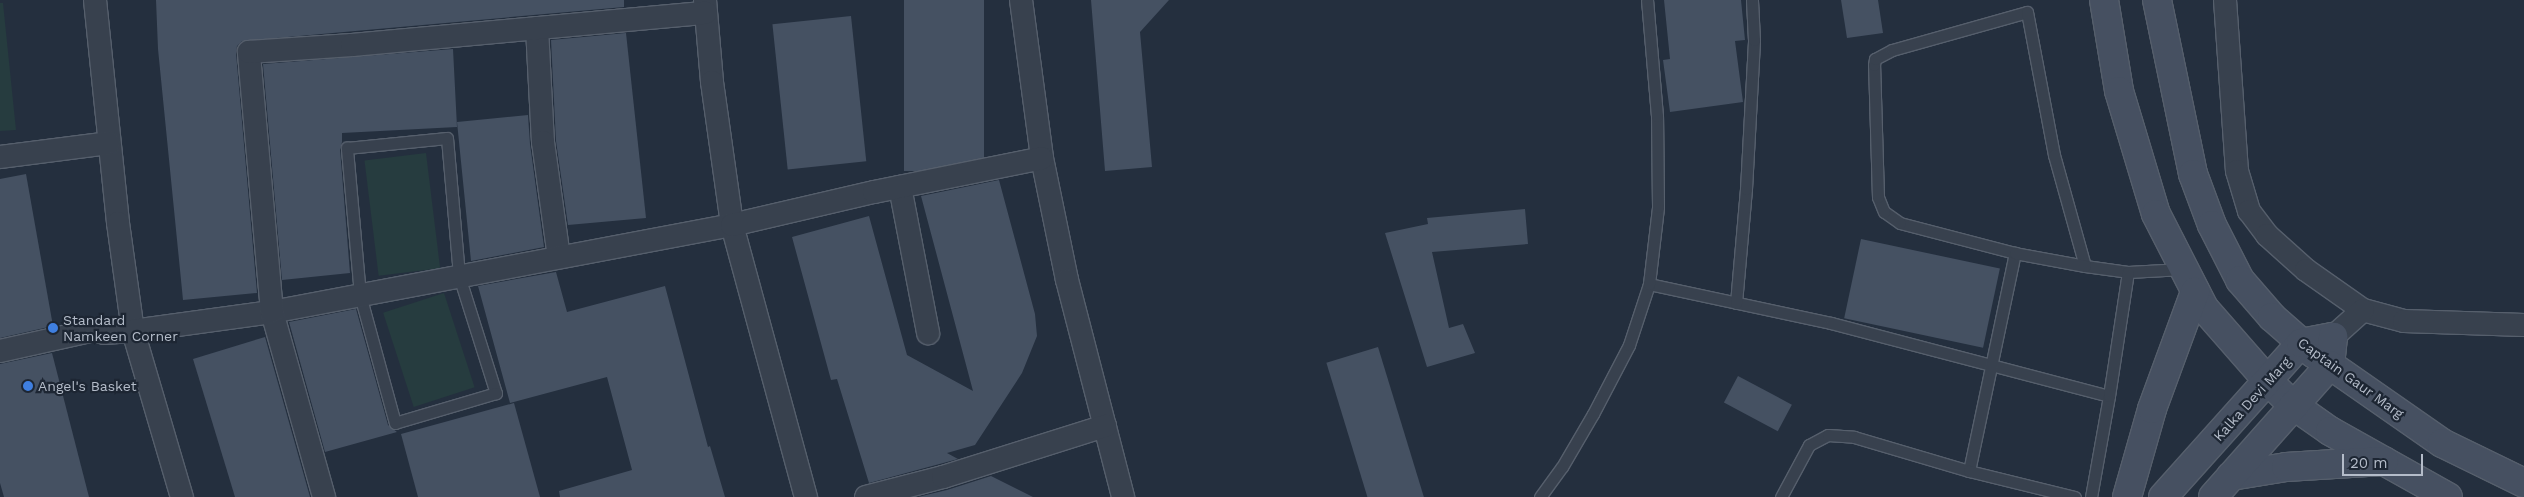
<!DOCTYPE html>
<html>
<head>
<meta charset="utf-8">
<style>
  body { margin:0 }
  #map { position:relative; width:2524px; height:497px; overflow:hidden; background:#242f3e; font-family:"Work Sans",sans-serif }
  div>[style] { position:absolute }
  .green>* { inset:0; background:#263c3f; transform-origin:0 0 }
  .building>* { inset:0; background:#455162; transform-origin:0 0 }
  .roads { filter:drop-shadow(1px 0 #565f6c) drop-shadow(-1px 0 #565f6c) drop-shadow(0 1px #565f6c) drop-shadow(0 -1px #565f6c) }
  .lane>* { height:11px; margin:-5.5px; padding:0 5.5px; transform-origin:5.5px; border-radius:5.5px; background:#38414e }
  .street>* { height:22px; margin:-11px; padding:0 11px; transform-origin:11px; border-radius:11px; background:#38414e }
  .secondary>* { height:28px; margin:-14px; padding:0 14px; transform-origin:14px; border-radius:14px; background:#465061 }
  .dots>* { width:14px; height:14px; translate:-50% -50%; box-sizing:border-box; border:2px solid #1d2633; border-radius:50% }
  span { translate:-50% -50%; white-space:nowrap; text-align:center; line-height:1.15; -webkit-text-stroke:4.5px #1d2633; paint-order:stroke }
  .poi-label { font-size:14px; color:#b4bcc9 }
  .left { translate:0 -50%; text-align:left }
  .street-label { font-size:14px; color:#b4bcc9 }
  .scale { position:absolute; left:2342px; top:454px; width:81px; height:22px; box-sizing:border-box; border:2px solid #b4bcc9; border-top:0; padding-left:6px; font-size:15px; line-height:18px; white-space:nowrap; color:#b4bcc9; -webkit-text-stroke:4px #1d2633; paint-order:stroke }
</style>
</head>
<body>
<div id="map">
  <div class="green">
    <i style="clip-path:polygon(0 3px,3px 3px,16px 130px,0 131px)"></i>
    <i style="left:426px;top:153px;width:116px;height:62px;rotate:83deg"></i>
    <i style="left:444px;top:293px;width:99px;height:64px;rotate:72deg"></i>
  </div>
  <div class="building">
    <i style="clip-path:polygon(156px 0,624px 0,624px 7px,242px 41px,237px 46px,236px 53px,257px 293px,183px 300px,158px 49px)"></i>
    <i style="left:904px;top:0;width:80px;height:171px"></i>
    <i style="clip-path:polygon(1091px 0,1169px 0,1140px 32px,1152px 167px,1105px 171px)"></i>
    <i style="clip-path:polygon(1664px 0,1741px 0,1745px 40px,1735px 41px,1743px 102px,1670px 112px,1663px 60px,1670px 59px)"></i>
    <i style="clip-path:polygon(1841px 0,1878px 0,1883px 33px,1847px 38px)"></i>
    <i style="left:851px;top:16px;width:146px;height:79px;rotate:84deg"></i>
    <i style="clip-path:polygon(626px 33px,646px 218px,568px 225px,556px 141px,551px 40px)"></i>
    <i style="clip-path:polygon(453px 49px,457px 127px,342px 133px,342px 142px,340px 149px,350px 273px,282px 280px,263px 64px)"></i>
    <i style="clip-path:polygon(528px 115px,530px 144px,544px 247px,471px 261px,457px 122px)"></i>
    <i style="clip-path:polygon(26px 174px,53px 326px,0 338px,0 179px)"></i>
    <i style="clip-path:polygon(999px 180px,1035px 314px,1037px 336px,1022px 373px,975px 445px,947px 453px,958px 459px,869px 483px,837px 379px,831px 380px,792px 237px,869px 216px,907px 355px,973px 391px,921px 196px)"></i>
    <i style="clip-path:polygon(1525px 209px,1528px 244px,1432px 252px,1449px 328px,1463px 324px,1475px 353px,1427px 367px,1385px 233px,1428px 224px,1427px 218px)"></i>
    <i style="left:1861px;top:239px;width:142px;height:81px;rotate:12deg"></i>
    <i style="clip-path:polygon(556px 272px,567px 312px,665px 286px,708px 447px,710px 446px,725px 497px,560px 497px,559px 491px,632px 470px,607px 377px,510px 403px,478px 286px)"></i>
    <i style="clip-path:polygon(356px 309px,388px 425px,397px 432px,325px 452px,289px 322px)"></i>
    <i style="clip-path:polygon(265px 337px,310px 497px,235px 497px,193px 359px)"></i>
    <i style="left:1378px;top:347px;width:157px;height:54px;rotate:73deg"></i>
    <i style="clip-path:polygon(52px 353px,89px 497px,4px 497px,0 483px,0 364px)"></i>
    <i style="left:1738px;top:376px;width:61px;height:30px;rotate:28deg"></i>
    <i style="clip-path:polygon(514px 403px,540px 497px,418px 497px,401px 434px)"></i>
    <i style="clip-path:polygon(991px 476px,1033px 497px,918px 497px,947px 490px)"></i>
  </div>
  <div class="roads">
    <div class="lane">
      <i style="left:447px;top:138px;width:139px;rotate:85deg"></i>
      <i style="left:459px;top:276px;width:123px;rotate:72.5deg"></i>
      <i style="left:496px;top:393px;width:105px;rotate:163.5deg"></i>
      <i style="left:395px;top:423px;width:133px;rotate:-105.3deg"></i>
      <i style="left:360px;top:295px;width:148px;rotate:-95.1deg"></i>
      <i style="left:347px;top:148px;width:100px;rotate:-5.7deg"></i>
      <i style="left:2085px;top:266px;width:43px;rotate:7.9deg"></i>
      <i style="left:2128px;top:272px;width:55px;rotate:-3.1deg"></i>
      <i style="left:1649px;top:284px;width:186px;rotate:12.1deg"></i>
      <i style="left:1831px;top:323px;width:287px;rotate:14.7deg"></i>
      <i style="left:2109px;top:396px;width:103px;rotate:100.1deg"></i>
      <i style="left:1736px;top:303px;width:114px;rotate:-85deg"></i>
      <i style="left:1746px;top:189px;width:149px;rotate:-86.9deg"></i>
      <i style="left:1754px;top:40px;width:40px;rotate:-92.9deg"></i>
      <i style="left:2109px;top:396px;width:125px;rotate:-81.3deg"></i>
      <i style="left:1969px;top:471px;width:223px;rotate:-78.1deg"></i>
      <i style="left:2015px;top:253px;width:119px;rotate:-165.4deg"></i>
      <i style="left:1900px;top:223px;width:19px;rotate:-145deg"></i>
      <i style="left:1884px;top:212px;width:16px;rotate:-112deg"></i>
      <i style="left:1878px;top:197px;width:132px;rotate:-91.7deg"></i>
      <i style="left:1874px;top:65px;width:6px;rotate:-81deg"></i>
      <i style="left:1875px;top:59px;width:19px;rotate:-28deg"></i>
      <i style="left:1892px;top:50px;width:140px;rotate:-15.7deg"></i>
      <i style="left:2027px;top:12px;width:146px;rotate:79.3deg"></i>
      <i style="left:2054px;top:155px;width:115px;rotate:74.4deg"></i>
      <i style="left:2085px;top:266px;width:71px;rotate:-169.5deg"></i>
      <i style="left:1540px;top:497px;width:37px;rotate:-54deg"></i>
      <i style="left:1562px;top:467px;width:61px;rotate:-59.7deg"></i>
      <i style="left:1593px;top:414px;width:78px;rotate:-62.4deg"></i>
      <i style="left:1629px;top:345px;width:64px;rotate:-71.8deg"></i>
      <i style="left:1649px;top:284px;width:78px;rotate:-83.3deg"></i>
      <i style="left:1658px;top:207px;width:91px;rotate:-90.6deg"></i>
      <i style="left:1657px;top:116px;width:116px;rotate:-94.9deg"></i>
      <i style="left:1781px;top:497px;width:59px;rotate:-61.7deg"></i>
      <i style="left:1809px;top:445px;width:21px;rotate:-28deg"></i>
      <i style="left:1828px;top:435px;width:26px;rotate:4deg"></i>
      <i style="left:1854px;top:437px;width:120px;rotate:16.5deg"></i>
      <i style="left:1969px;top:471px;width:109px;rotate:13.8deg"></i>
    </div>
    <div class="street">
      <i style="left:95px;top:0;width:224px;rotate:84.1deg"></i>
      <i style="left:118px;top:223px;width:109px;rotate:82.1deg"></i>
      <i style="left:133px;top:331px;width:173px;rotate:73.6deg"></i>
      <i style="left:705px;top:0;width:82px;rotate:85.1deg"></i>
      <i style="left:712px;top:82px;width:144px;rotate:82deg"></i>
      <i style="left:732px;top:225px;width:282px;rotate:74.8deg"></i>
      <i style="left:1021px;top:0;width:159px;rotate:82.4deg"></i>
      <i style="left:1042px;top:158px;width:125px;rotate:78.4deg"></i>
      <i style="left:1067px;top:280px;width:224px;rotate:75.5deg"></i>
      <i style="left:2225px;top:0;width:171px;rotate:86deg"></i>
      <i style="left:2237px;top:171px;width:42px;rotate:73.3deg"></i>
      <i style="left:2249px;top:211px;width:30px;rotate:53deg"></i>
      <i style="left:2267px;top:235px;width:52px;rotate:41.9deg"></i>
      <i style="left:2306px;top:270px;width:70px;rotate:35.1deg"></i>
      <i style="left:2363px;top:310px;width:42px;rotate:15deg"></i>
      <i style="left:2404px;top:321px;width:120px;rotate:1.9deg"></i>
      <i style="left:537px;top:28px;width:114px;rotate:87deg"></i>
      <i style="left:543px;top:142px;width:116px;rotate:82.1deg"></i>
      <i style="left:0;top:157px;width:110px;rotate:-7.3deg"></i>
      <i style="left:900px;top:187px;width:149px;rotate:79.1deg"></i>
      <i style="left:2333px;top:337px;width:40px;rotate:-42deg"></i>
      <i style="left:0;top:351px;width:97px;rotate:-12.5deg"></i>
      <i style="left:95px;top:330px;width:9px;rotate:18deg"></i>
      <i style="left:104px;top:333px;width:29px;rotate:-4deg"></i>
      <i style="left:133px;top:331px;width:140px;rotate:-7.8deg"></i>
      <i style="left:272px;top:312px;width:468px;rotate:-10.7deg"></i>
      <i style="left:732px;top:225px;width:146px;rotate:-13.1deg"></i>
      <i style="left:874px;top:192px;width:171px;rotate:-11.4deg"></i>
      <i style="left:324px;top:497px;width:192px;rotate:-105.7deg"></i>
      <i style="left:272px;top:312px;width:261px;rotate:-95.1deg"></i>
      <i style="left:249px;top:52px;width:103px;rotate:-3.9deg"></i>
      <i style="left:352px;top:45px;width:355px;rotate:-5.2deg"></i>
      <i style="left:866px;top:497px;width:80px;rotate:-14.6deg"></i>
      <i style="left:943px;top:477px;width:170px;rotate:-17.5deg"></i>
    </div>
    <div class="secondary">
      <i style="left:2104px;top:0;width:92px;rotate:80.6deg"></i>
      <i style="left:2119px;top:91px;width:128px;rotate:73.3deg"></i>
      <i style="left:2156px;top:214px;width:106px;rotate:62.9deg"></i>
      <i style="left:2204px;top:308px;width:97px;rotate:48.8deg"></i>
      <i style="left:2268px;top:381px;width:35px;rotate:44deg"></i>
      <i style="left:2293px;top:405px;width:45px;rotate:35.1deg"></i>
      <i style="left:2330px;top:431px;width:135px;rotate:29.2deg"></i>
      <i style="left:2157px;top:0;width:178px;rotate:78.3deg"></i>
      <i style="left:2193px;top:174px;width:54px;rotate:69.6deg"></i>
      <i style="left:2212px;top:225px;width:62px;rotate:63deg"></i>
      <i style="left:2240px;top:280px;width:49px;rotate:49.1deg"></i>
      <i style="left:2272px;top:317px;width:55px;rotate:41.3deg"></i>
      <i style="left:2313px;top:353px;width:157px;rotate:34.9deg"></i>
      <i style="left:2442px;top:443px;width:91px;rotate:26deg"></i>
      <i style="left:2231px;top:476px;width:56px;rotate:-9.3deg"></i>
      <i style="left:2286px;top:467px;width:98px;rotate:-3.5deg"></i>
      <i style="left:2127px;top:497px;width:91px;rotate:-74.1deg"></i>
      <i style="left:2152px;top:409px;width:125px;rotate:-69.8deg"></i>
      <i style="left:2163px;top:497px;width:207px;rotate:-48.1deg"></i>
      <i style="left:2301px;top:343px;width:33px;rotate:-11deg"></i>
      <i style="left:2333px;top:337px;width:28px;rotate:96deg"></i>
      <i style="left:2330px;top:365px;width:176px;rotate:131.6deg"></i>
    </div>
  </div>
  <div class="dots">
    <i style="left:53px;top:328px;background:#3f7fe0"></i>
    <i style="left:28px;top:386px;background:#3f7fe0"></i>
  </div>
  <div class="poi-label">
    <span class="left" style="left:63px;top:328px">Standard<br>Namkeen Corner</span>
    <span class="left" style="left:38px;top:386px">Angel's Basket</span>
  </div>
  <div class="street-label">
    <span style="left:2351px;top:378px;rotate:36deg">Captain Gaur Marg</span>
    <span style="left:2252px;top:399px;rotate:-48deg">Kalka Devi Marg</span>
  </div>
  <div class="scale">20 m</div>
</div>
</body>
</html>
